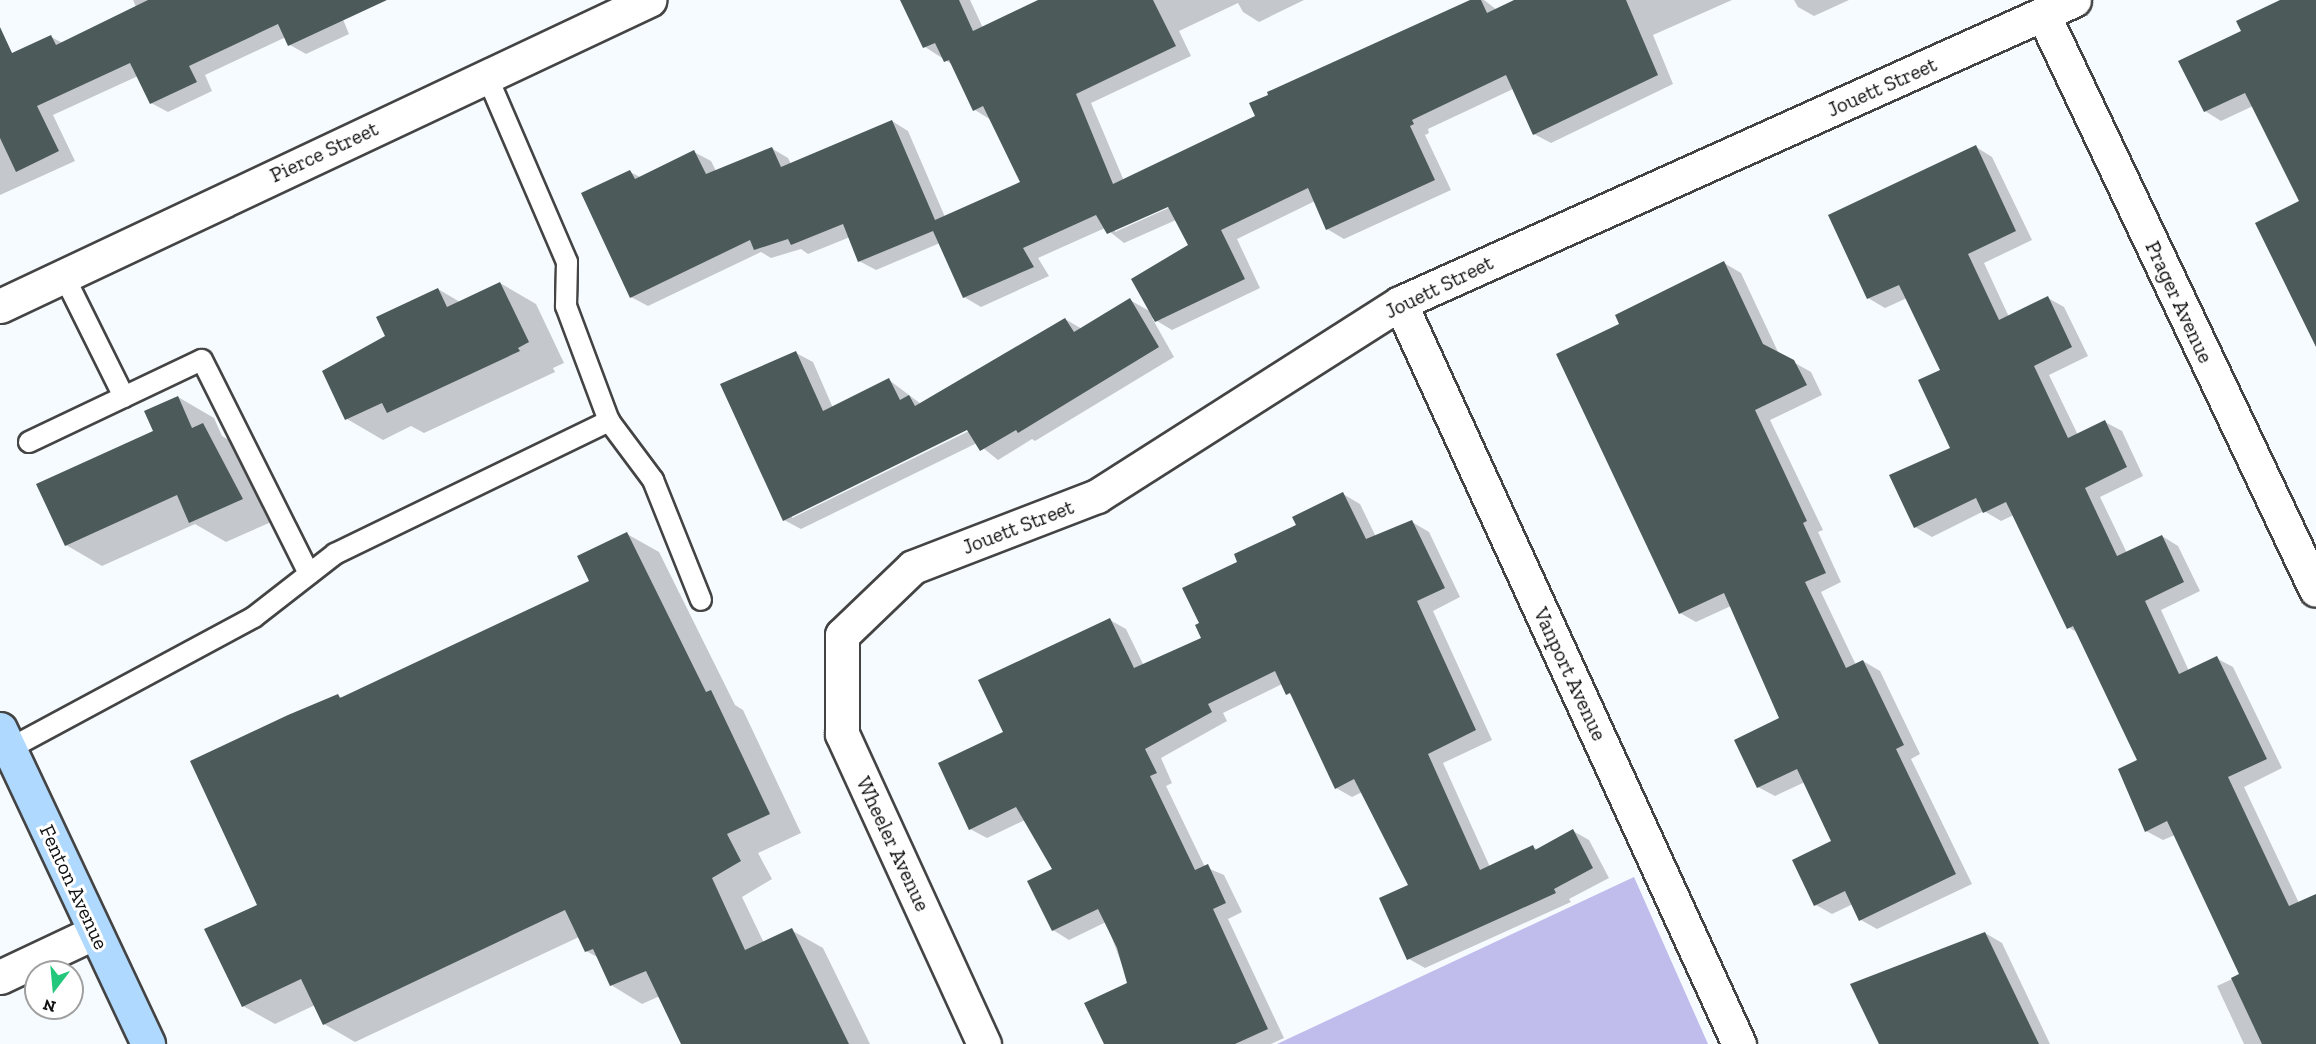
<!DOCTYPE html>
<html>
<head>
<meta charset="utf-8">
<style>
  body { margin:0 }
  #map { position:relative; width:2316px; height:1044px; overflow:hidden; background:#f5fbff; font-family:"Zilla Slab",serif }
  div>[style] { position:absolute }
  .green>* { inset:0; background:#c0bcec }
  .shadow>* { inset:0; background:#0003 }
  .building>* { inset:0; background:#4d5a5a }
  .roads { filter:drop-shadow(2px 0 #444) drop-shadow(-2px 0 #444) drop-shadow(0 2px #444) drop-shadow(0 -2px #444) }
  .lane>* { height:20px; margin:-10px; padding:0 10px; transform-origin:10px; border-radius:10px; background:#fff }
  .street>* { height:33px; margin:-16.5px; padding:0 16.5px; transform-origin:16.5px; border-radius:16.5px; background:#fff }
  .secondary>* { height:33px; margin:-16.5px; padding:0 16.5px; transform-origin:16.5px; border-radius:16.5px; background:#b0d9ff }
  span { translate:-50% -50%; white-space:nowrap; text-align:center; line-height:1.15; -webkit-text-stroke:6px #fff; paint-order:stroke }
  .street-label { font-size:21px; color:#111 }
  .north { position:absolute; left:24px; top:960px; width:60px; height:60px; box-sizing:border-box; background:#fff; border:2px solid #a0a0a0; border-radius:50%; rotate:196deg; font-size:16px; font-weight:700; line-height:24px; text-align:center; color:#111 }
  .north::after { content:''; display:block; margin:auto; width:21px; height:27px; background:#23c77c; clip-path:polygon(50% 0,100% 100%,50% 72%,0 100%) }
</style>
</head>
<body>
<div id="map">
  <div class="green">
    <i style="clip-path:polygon(1634px 877px,1708px 1044px,1277px 1044px)"></i>
  </div>
  <div class="shadow">
    <i style="clip-path:polygon(133px 0,335px 0,349px 34px,306px 54px,290px 45px,286px 37px,205px 75px,212px 91px,168px 112px,151px 103px,138px 76px,53px 115px,75px 161px,0 195px,0 60px,51px 37px,63px 43px,136px 7px)"></i>
    <i style="clip-path:polygon(evenodd,910px 0,970px 0,983px 28px,1042px 0,1304px 0,1259px 22px,1243px 12px,1238px 3px,1179px 31px,1191px 56px,1091px 103px,1124px 181px,1257px 117px,1269px 93px,1473px 0,1484px 0,1497px 10px,1518px 0,1732px 0,1653px 35px,1673px 84px,1551px 143px,1534px 134px,1513px 89px,1428px 129px,1429px 133px,1425px 135px,1451px 190px,1344px 239px,1327px 229px,1315px 201px,1237px 239px,1260px 288px,1172px 330px,1152px 318px,1174px 357px,1035px 441px,1032px 439px,998px 460px,977px 443px,801px 529px,784px 520px,796px 353px,813px 362px,833px 408px,889px 380px,921px 404px,1065px 319px,1082px 329px,1130px 300px,1151px 312px,1190px 246px,1176px 220px,1124px 243px,1105px 228px,1038px 258px,1049px 276px,981px 307px,964px 297px,940px 243px,876px 270px,859px 261px,850px 237px,808px 254px,801px 249px,771px 258px,761px 252px,648px 306px,631px 297px,630px 172px,640px 177px,694px 152px,711px 161px,716px 171px,771px 148px,788px 158px,791px 164px,892px 121px,908px 131px,945px 217px,1022px 182px,991px 120px,975px 110px,953px 65px,925px 47px,903px 3px,910px 0,1174px 202px,1175px 205px,1115px 232px,1115px 229px,1174px 202px,910px 0,973px 426px,975px 428px,792px 518px,792px 515px,973px 426px)"></i>
    <i style="clip-path:polygon(1794px 0,1849px 0,1814px 16px,1798px 7px)"></i>
    <i style="clip-path:polygon(2283px 0,2316px 0,2316px 338px,2301px 202px,2253px 106px,2221px 121px,2205px 111px,2243px 31px)"></i>
    <i style="clip-path:polygon(1976px 147px,1992px 157px,2032px 240px,1984px 263px,2009px 317px,2048px 298px,2064px 307px,2088px 356px,2049px 375px,2078px 435px,2105px 422px,2122px 431px,2143px 476px,2100px 497px,2127px 553px,2162px 536px,2178px 546px,2200px 591px,2161px 610px,2189px 671px,2216px 658px,2233px 667px,2282px 768px,2244px 787px,2299px 903px,2316px 895px,2316px 1044px,2244px 1044px,2217px 986px,2241px 975px,2175px 835px,2163px 840px,2146px 831px,2139px 761px,2078px 633px,2068px 627px,2014px 515px,2001px 521px,1984px 511px,1932px 537px,1915px 527px,1952px 448px,1941px 371px,1907px 298px,1885px 308px,1868px 298px)"></i>
    <i style="clip-path:polygon(1724px 263px,1741px 273px,1779px 354px,1811px 372px,1822px 395px,1770px 420px,1823px 530px,1818px 532px,1841px 582px,1821px 592px,1856px 665px,1863px 661px,1880px 671px,1920px 754px,1911px 759px,1972px 884px,1877px 929px,1861px 920px,1853px 904px,1832px 914px,1816px 905px,1833px 842px,1805px 782px,1775px 796px,1758px 787px,1781px 719px,1731px 606px,1696px 622px,1680px 613px,1621px 325px)"></i>
    <i style="clip-path:polygon(500px 283px,536px 304px,564px 363px,553px 368px,555px 372px,424px 433px,411px 426px,383px 440px,347px 419px,387px 337px,438px 289px,460px 302px)"></i>
    <i style="clip-path:polygon(178px 397px,214px 418px,222px 436px,239px 446px,278px 519px,226px 542px,195px 524px,102px 566px,66px 545px,155px 432px)"></i>
    <i style="clip-path:polygon(1343px 494px,1360px 504px,1376px 537px,1412px 522px,1429px 532px,1460px 597px,1433px 611px,1492px 740px,1443px 763px,1490px 867px,1533px 847px,1539px 850px,1573px 831px,1589px 840px,1609px 878px,1569px 899px,1571px 902px,1425px 968px,1409px 959px,1410px 886px,1362px 792px,1352px 797px,1336px 788px,1293px 697px,1282px 684px,1223px 713px,1227px 721px,1161px 758px,1172px 783px,1166px 786px,1205px 867px,1224px 875px,1242px 912px,1228px 919px,1284px 1038px,1271px 1044px,1104px 1044px,1129px 984px,1106px 922px,1069px 940px,1053px 930px,1054px 870px,1025px 820px,987px 838px,970px 829px,1005px 733px,1110px 620px,1126px 629px,1144px 666px,1203px 639px,1201px 624px,1239px 563px)"></i>
    <i style="clip-path:polygon(627px 534px,659px 552px,735px 705px,743px 710px,801px 833px,758px 853px,772px 879px,742px 897px,764px 943px,791px 930px,823px 948px,870px 1044px,682px 1044px,660px 996px,642px 1004px,611px 985px,599px 958px,586px 951px,579px 937px,355px 1042px,324px 1024px,315px 1005px,275px 1024px,243px 1006px,259px 905px,338px 696px,343px 698px,591px 581px)"></i>
    <i style="clip-path:polygon(1985px 933px,2002px 943px,2050px 1044px,1880px 1044px)"></i>
  </div>
  <div class="building">
    <i style="clip-path:polygon(148px 0,387px 0,288px 46px,278px 24px,189px 66px,197px 82px,150px 104px,130px 63px,37px 106px,59px 151px,16px 172px,0 138px,0 27px,12px 53px,51px 35px,56px 45px)"></i>
    <i style="clip-path:polygon(900px 0,959px 0,973px 31px,1038px 0,1153px 0,1176px 46px,1076px 94px,1113px 184px,1255px 116px,1249px 103px,1268px 95px,1267px 92px,1470px 0,1481px 0,1487px 13px,1514px 0,1626px 0,1658px 75px,1533px 135px,1506px 75px,1412px 120px,1414px 124px,1410px 126px,1435px 180px,1326px 230px,1308px 188px,1221px 230px,1245px 279px,1155px 322px,1131px 279px,1188px 245px,1168px 207px,1107px 234px,1096px 215px,1023px 248px,1034px 267px,963px 298px,933px 231px,858px 262px,843px 224px,791px 245px,788px 239px,754px 250px,750px 240px,630px 298px,581px 193px,630px 170px,635px 179px,694px 150px,706px 174px,772px 147px,781px 167px,892px 120px,935px 220px,1020px 182px,983px 106px,973px 111px,949px 60px,944px 62px,935px 43px,923px 48px)"></i>
    <i style="clip-path:polygon(2280px 0,2316px 0,2316px 347px,2255px 223px,2299px 201px,2245px 93px,2204px 112px,2178px 61px,2241px 31px,2236px 21px)"></i>
    <i style="clip-path:polygon(1976px 145px,2016px 231px,1968px 254px,1999px 320px,2048px 296px,2072px 347px,2034px 366px,2068px 438px,2105px 420px,2127px 467px,2085px 488px,2117px 556px,2162px 535px,2184px 582px,2145px 601px,2179px 674px,2217px 656px,2267px 759px,2228px 777px,2289px 906px,2316px 894px,2316px 1044px,2262px 1044px,2231px 978px,2239px 974px,2167px 821px,2145px 832px,2118px 769px,2137px 760px,2073px 626px,2067px 629px,2006px 502px,1983px 513px,1976px 498px,1914px 528px,1889px 475px,1950px 448px,1918px 380px,1940px 370px,1899px 285px,1867px 299px,1828px 215px)"></i>
    <i style="clip-path:polygon(1724px 261px,1763px 344px,1794px 360px,1807px 385px,1755px 410px,1807px 521px,1803px 523px,1826px 573px,1805px 582px,1846px 668px,1863px 660px,1904px 745px,1896px 749px,1956px 874px,1859px 921px,1845px 891px,1814px 906px,1792px 860px,1831px 841px,1797px 769px,1757px 788px,1734px 740px,1779px 718px,1724px 593px,1679px 614px,1556px 354px,1619px 324px,1615px 315px)"></i>
    <i style="clip-path:polygon(500px 282px,529px 342px,518px 348px,520px 351px,387px 413px,382px 403px,345px 420px,322px 371px,385px 336px,376px 317px,438px 288px,447px 307px)"></i>
    <i style="clip-path:polygon(1130px 298px,1159px 347px,1018px 433px,1016px 430px,980px 451px,967px 430px,783px 521px,720px 384px,796px 351px,823px 411px,889px 378px,900px 400px,909px 395px,915px 406px,1065px 318px,1074px 332px)"></i>
    <i style="clip-path:polygon(178px 396px,192px 428px,203px 423px,243px 499px,189px 523px,177px 495px,65px 546px,36px 484px,153px 431px,144px 411px)"></i>
    <i style="clip-path:polygon(1343px 492px,1366px 539px,1412px 520px,1445px 588px,1417px 601px,1476px 730px,1428px 754px,1480px 870px,1533px 845px,1535px 850px,1573px 829px,1593px 868px,1554px 889px,1556px 893px,1407px 960px,1379px 898px,1408px 885px,1354px 779px,1335px 789px,1290px 693px,1286px 695px,1275px 671px,1208px 704px,1212px 712px,1145px 749px,1157px 773px,1150px 776px,1195px 870px,1208px 864px,1226px 903px,1213px 909px,1268px 1029px,1235px 1044px,1104px 1044px,1084px 1003px,1127px 983px,1117px 948px,1098px 909px,1052px 931px,1027px 881px,1052px 869px,1016px 807px,969px 830px,938px 763px,1003px 732px,978px 680px,1110px 618px,1134px 668px,1201px 638px,1195px 625px,1199px 623px,1182px 588px,1237px 562px,1234px 554px,1296px 525px,1292px 517px)"></i>
    <i style="clip-path:polygon(627px 532px,706px 692px,711px 690px,770px 814px,727px 834px,741px 861px,712px 878px,745px 950px,792px 928px,849px 1044px,681px 1044px,646px 971px,610px 986px,593px 949px,585px 952px,565px 910px,323px 1025px,301px 979px,242px 1007px,204px 929px,257px 905px,190px 761px,288px 715px,338px 694px,340px 698px,589px 581px,577px 556px)"></i>
    <i style="clip-path:polygon(1985px 932px,2039px 1044px,1879px 1044px,1850px 984px)"></i>
  </div>
  <div class="roads">
    <div class="lane">
      <i style="left:64px;top:276px;width:135px;rotate:63.6deg"></i>
      <i style="left:609px;top:421px;width:74px;rotate:53.3deg"></i>
      <i style="left:653px;top:480px;width:129px;rotate:68.2deg"></i>
      <i style="left:29px;top:442px;width:191px;rotate:-25.4deg"></i>
      <i style="left:202px;top:360px;width:239px;rotate:63.4deg"></i>
      <i style="left:9px;top:749px;width:278px;rotate:-28.3deg"></i>
      <i style="left:254px;top:617px;width:103px;rotate:-37.9deg"></i>
      <i style="left:335px;top:554px;width:305px;rotate:-25.9deg"></i>
      <i style="left:609px;top:421px;width:123px;rotate:-110.5deg"></i>
      <i style="left:566px;top:306px;width:44px;rotate:-88.7deg"></i>
      <i style="left:567px;top:262px;width:202px;rotate:-113.3deg"></i>
    </div>
    <div class="street">
      <i style="left:2043px;top:14px;width:637px;rotate:64.64deg"></i>
      <i style="left:1400px;top:303px;width:815px;rotate:65.42deg"></i>
      <i style="left:0;top:306px;width:718px;rotate:-25.24deg"></i>
      <i style="left:0;top:977px;width:105px;rotate:-25.3deg"></i>
      <i style="left:984px;top:1044px;width:341px;rotate:-114.6deg"></i>
      <i style="left:842px;top:734px;width:99px;rotate:-90deg"></i>
      <i style="left:842px;top:635px;width:98px;rotate:-43.8deg"></i>
      <i style="left:913px;top:567px;width:197px;rotate:-21.1deg"></i>
      <i style="left:1097px;top:496px;width:359px;rotate:-32.5deg"></i>
      <i style="left:1400px;top:303px;width:739px;rotate:-24.21deg"></i>
    </div>
    <div class="secondary">
      <i style="left:0;top:729px;width:348px;rotate:64.8deg"></i>
    </div>
  </div>
  <div class="street-label">
    <span style="left:1882px;top:87px;rotate:-24deg">Jouett Street</span>
    <span style="left:324px;top:152px;rotate:-25deg">Pierce Street</span>
    <span style="left:1439px;top:287px;rotate:-26deg">Jouett Street</span>
    <span style="left:2179px;top:302px;rotate:65deg">Prager Avenue</span>
    <span style="left:1018px;top:527px;rotate:-21deg">Jouett Street</span>
    <span style="left:1570px;top:674px;rotate:65deg">Vanport Avenue</span>
    <span style="left:893px;top:844px;rotate:65deg">Wheeler Avenue</span>
    <span style="left:74px;top:887px;rotate:65deg">Fenton Avenue</span>
  </div>
  <div class="north">N</div>
</div>
</body>
</html>
